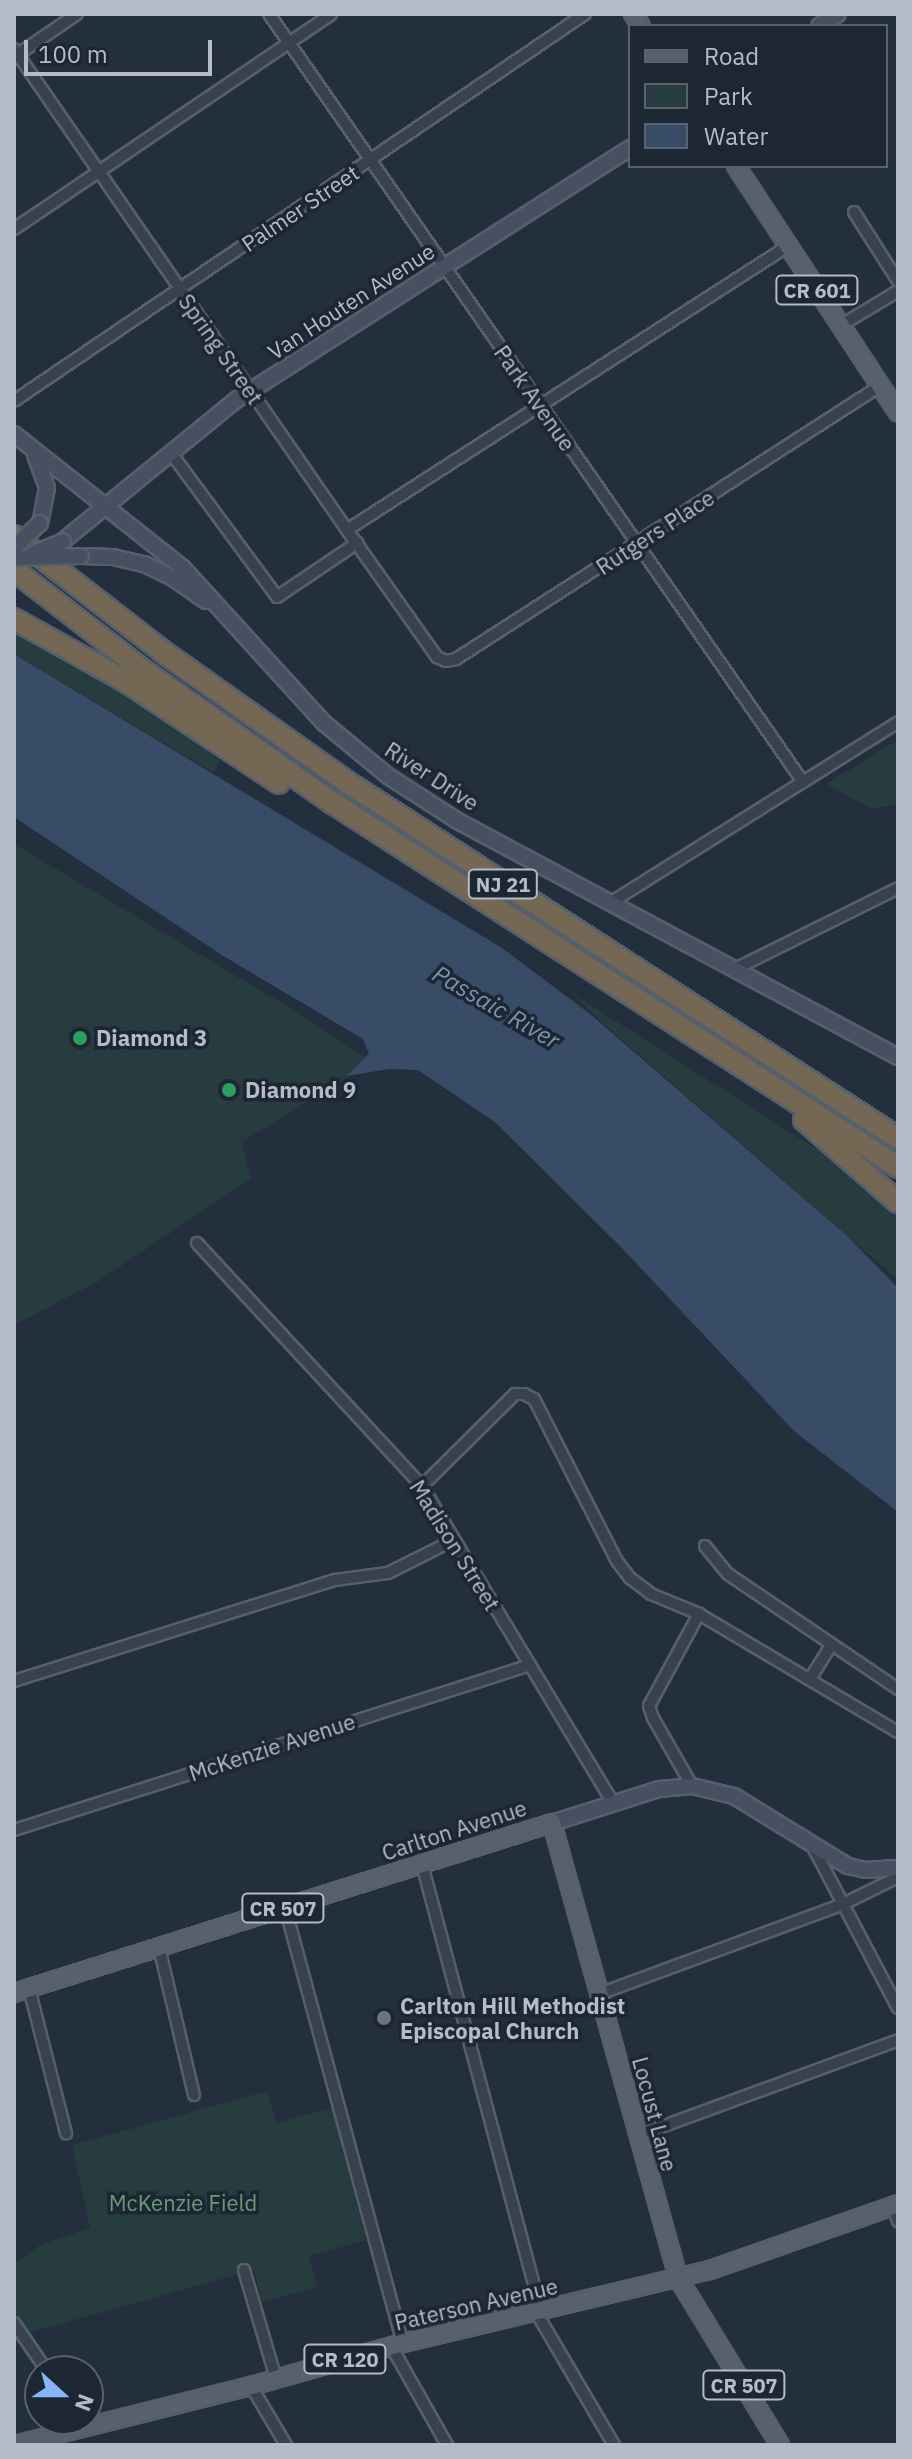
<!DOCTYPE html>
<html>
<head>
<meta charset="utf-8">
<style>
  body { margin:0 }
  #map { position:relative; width:912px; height:2459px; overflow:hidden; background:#242f3e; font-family:"IBM Plex Sans",sans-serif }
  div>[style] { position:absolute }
  .green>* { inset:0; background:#263c3f }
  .water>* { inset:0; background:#394c67 }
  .roads { filter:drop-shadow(2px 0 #565f6c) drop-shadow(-2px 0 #565f6c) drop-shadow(0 2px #565f6c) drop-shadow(0 -2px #565f6c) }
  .street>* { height:10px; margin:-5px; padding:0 5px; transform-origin:5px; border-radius:5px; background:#38414e }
  .secondary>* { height:14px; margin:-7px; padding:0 7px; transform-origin:7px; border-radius:7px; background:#465061 }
  .primary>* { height:16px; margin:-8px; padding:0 8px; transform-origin:8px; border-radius:8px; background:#56606e }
  .highway>* { height:20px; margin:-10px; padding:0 10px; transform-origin:10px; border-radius:10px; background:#746855 }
  .bridges { filter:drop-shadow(2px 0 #565f6c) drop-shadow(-2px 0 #565f6c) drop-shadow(0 2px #565f6c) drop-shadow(0 -2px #565f6c) }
  .secondary-bridge>* { height:14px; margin:-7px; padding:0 7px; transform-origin:7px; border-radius:7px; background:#465061 }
  .dots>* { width:22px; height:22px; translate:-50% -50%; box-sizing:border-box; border:4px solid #1d2633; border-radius:50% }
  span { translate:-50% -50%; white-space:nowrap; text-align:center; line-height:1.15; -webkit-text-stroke:7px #1d2633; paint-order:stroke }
  .shield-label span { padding:2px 6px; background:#1d2633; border:2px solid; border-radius:6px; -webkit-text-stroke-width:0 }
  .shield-label { font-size:20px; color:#b4bcc9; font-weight:700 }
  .street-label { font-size:22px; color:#b4bcc9 }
  .poi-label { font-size:22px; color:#b4bcc9; font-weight:700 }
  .left { translate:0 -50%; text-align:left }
  .park-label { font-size:22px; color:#6b9a76 }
  .water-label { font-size:24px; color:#7c92b1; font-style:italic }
  .frame { position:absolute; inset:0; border:16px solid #b4bcc9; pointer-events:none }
  .legend { position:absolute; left:628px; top:24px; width:260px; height:144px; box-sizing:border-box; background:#1d2633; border:2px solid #59626f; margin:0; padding:10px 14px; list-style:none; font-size:24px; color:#b4bcc9 }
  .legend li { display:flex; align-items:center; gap:16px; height:40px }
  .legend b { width:40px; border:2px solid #59626f }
  .north { position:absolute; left:24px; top:2355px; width:80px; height:80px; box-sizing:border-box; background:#1d2633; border:2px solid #59626f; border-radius:50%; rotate:111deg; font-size:22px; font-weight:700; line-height:32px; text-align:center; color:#b4bcc9 }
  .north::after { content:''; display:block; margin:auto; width:28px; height:36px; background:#8ab4f8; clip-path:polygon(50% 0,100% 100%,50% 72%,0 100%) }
  .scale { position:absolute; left:24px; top:40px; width:188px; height:36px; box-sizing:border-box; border:4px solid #b4bcc9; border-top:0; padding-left:10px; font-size:24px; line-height:28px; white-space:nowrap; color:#b4bcc9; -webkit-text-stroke:6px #1d2633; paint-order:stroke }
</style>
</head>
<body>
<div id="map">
  <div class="green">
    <i style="clip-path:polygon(14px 630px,151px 706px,220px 761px,214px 773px,14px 654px)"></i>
    <i style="clip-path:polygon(898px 740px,898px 804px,872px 809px,826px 784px)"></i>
    <i style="clip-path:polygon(14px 844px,285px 1005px,372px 1062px,242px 1142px,251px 1179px,97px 1282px,14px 1325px)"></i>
    <i style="clip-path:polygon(570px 992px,898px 1201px,898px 1280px,614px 1033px)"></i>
    <i style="clip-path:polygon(268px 2091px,276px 2123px,332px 2108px,366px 2240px,309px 2256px,317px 2287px,262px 2302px,254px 2270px,27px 2333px,14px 2312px,14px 2263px,42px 2244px,90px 2228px,72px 2145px)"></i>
  </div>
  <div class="water">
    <i style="clip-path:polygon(14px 654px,502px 948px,590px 1014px,845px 1234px,898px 1288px,898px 1512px,794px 1431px,621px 1247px,495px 1122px,418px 1070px,389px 1069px,346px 1076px,369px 1054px,363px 1039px,225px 957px,14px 817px)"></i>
  </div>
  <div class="roads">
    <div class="street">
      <i style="left:269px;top:14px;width:935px;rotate:55.19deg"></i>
      <i style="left:14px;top:49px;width:585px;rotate:55.3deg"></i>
      <i style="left:347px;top:530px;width:156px;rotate:54.7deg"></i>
      <i style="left:437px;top:657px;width:10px;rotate:24deg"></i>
      <i style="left:446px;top:661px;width:10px;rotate:-11deg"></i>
      <i style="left:456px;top:659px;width:504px;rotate:-32.78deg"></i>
      <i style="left:14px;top:57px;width:76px;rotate:-34.3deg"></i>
      <i style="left:854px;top:212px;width:82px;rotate:57.5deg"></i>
      <i style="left:14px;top:229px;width:383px;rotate:-34.1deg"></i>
      <i style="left:840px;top:326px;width:68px;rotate:-31.1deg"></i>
      <i style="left:14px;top:401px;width:690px;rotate:-34.13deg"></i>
      <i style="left:171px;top:453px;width:179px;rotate:53.6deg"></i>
      <i style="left:277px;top:597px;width:97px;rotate:-34deg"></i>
      <i style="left:347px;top:530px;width:525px;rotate:-32.78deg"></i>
      <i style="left:610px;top:903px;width:340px;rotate:-32.1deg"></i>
      <i style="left:733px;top:970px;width:184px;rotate:-26.4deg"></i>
      <i style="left:197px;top:1243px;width:331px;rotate:47.2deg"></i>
      <i style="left:422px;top:1486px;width:370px;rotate:58.9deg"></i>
      <i style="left:422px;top:1486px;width:131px;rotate:-44.7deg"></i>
      <i style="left:515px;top:1394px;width:9px"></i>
      <i style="left:524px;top:1394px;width:11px;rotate:27deg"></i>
      <i style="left:534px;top:1399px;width:182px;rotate:62.9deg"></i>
      <i style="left:617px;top:1561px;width:21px;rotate:53deg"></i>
      <i style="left:630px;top:1578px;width:26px;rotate:37deg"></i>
      <i style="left:651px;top:1594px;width:52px;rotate:22.6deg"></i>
      <i style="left:699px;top:1614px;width:231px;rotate:30.7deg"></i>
      <i style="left:705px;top:1546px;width:36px;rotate:51deg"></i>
      <i style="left:728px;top:1574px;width:205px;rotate:34.1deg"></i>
      <i style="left:810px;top:1679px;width:39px;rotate:-58deg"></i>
      <i style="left:14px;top:1681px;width:337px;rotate:-17.5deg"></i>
      <i style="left:335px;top:1580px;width:53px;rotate:-7.5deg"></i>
      <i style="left:388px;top:1573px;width:74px;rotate:-26.6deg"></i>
      <i style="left:692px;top:1786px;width:78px;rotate:-119.8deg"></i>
      <i style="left:653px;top:1718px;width:13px;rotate:-108deg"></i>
      <i style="left:649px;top:1706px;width:105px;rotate:-61.5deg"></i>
      <i style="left:14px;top:1830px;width:542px;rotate:-17.73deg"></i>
      <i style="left:813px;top:1847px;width:182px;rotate:62.2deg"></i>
      <i style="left:422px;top:1864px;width:463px;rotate:75.1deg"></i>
      <i style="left:285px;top:1907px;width:452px;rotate:74.9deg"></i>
      <i style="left:159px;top:1947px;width:152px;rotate:76.7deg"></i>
      <i style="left:29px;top:1988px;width:150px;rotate:75.7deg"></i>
      <i style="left:599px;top:1994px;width:260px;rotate:-20.2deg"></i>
      <i style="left:843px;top:1904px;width:61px;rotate:-26.1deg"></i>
      <i style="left:639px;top:2135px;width:276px;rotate:-20.1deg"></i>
      <i style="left:893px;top:2206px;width:16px;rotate:72deg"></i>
      <i style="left:244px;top:2270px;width:114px;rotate:73.6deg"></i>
      <i style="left:536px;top:2312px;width:154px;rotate:59.6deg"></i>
      <i style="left:14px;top:2323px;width:58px;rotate:55.5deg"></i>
      <i style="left:391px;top:2346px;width:114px;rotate:60.5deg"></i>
      <i style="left:251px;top:2386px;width:69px;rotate:59.3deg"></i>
    </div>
    <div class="secondary">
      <i style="left:819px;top:26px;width:22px;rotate:-32deg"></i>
      <i style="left:14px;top:434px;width:214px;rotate:38.4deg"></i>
      <i style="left:182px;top:567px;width:211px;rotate:47.7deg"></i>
      <i style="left:324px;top:723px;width:83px;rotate:39.6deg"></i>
      <i style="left:388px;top:776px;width:81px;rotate:32.9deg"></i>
      <i style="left:456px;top:820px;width:502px;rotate:28.2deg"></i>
      <i style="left:35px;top:455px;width:35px;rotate:70deg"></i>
      <i style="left:47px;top:488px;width:36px;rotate:101deg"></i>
      <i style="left:63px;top:541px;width:223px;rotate:-39.2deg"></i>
      <i style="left:236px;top:400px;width:468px;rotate:-32.6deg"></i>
      <i style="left:81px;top:556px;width:32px;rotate:2deg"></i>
      <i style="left:113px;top:557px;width:32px;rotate:13deg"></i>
      <i style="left:144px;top:564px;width:32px;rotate:26deg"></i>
      <i style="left:173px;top:578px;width:40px;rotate:34.9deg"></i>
      <i style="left:552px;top:1823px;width:112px;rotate:-17.6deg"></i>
      <i style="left:659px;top:1789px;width:33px;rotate:-5deg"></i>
      <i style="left:692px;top:1786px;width:43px;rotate:13.4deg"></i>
      <i style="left:734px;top:1796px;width:134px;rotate:31.6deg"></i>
      <i style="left:848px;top:1866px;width:18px;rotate:13deg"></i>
      <i style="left:866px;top:1870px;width:32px;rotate:-4deg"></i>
    </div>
    <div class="primary">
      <i style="left:633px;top:14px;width:14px;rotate:56deg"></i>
      <i style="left:736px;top:166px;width:295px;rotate:56.7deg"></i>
      <i style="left:14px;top:1993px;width:564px;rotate:-17.54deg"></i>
      <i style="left:552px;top:1823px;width:472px;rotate:74.5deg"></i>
      <i style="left:678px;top:2278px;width:196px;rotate:58.6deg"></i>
      <i style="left:14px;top:2445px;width:244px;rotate:-14deg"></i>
      <i style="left:251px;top:2386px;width:158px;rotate:-15.8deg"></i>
      <i style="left:403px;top:2343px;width:316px;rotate:-13.4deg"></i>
      <i style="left:710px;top:2270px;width:199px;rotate:-19.3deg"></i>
    </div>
    <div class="highway">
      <i style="left:14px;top:536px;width:187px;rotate:37.8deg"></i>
      <i style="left:162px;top:651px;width:227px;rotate:35.3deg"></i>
      <i style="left:347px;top:782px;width:656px;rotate:32.87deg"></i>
      <i style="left:14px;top:570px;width:168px;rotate:37.8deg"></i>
      <i style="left:147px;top:673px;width:227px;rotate:35deg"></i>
      <i style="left:333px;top:803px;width:672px;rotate:32.79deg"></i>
      <i style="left:14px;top:619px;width:129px;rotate:29.1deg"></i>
      <i style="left:127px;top:682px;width:182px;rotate:33.6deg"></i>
      <i style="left:804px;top:1120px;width:125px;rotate:41.1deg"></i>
    </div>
  </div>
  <div class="bridges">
    <div class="secondary-bridge">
      <i style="left:14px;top:548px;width:36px;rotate:-44deg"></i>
      <i style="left:34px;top:553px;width:31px;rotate:-22deg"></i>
      <i style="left:14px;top:558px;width:67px;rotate:-1.7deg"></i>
    </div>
  </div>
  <div class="dots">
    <i style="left:80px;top:1038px;background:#2e9e5b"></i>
    <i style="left:229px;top:1090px;background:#2e9e5b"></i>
    <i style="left:384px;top:2018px;background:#6b7280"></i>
  </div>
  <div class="shield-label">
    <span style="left:817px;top:290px">CR 601</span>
    <span style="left:503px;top:884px">NJ 21</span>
    <span style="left:283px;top:1908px">CR 507</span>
    <span style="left:345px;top:2359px">CR 120</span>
    <span style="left:744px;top:2385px">CR 507</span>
  </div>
  <div class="street-label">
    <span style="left:300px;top:208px;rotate:-34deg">Palmer Street</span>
    <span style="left:351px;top:301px;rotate:-33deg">Van Houten Avenue</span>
    <span style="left:221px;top:349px;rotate:55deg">Spring Street</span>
    <span style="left:535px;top:398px;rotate:55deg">Park Avenue</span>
    <span style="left:655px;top:532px;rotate:-33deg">Rutgers Place</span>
    <span style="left:432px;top:776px;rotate:33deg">River Drive</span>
    <span style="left:455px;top:1545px;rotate:58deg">Madison Street</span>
    <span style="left:272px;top:1747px;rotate:-18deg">McKenzie Avenue</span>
    <span style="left:454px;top:1830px;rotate:-18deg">Carlton Avenue</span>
    <span style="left:655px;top:2114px;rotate:75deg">Locust Lane</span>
    <span style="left:476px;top:2304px;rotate:-13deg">Paterson Avenue</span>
  </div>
  <div class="poi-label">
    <span class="left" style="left:96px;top:1038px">Diamond 3</span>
    <span class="left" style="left:245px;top:1090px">Diamond 9</span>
    <span class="left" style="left:400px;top:2018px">Carlton Hill Methodist<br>Episcopal Church</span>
  </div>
  <div class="park-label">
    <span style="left:183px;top:2203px">McKenzie Field</span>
  </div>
  <div class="water-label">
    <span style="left:496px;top:1007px;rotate:30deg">Passaic River</span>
  </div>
  <div class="frame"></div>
  <ul class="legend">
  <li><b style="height:10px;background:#56606e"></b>Road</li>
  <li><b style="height:22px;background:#263c3f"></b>Park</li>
  <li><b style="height:22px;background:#394c67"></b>Water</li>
  </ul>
  <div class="north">N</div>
  <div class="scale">100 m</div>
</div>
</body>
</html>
